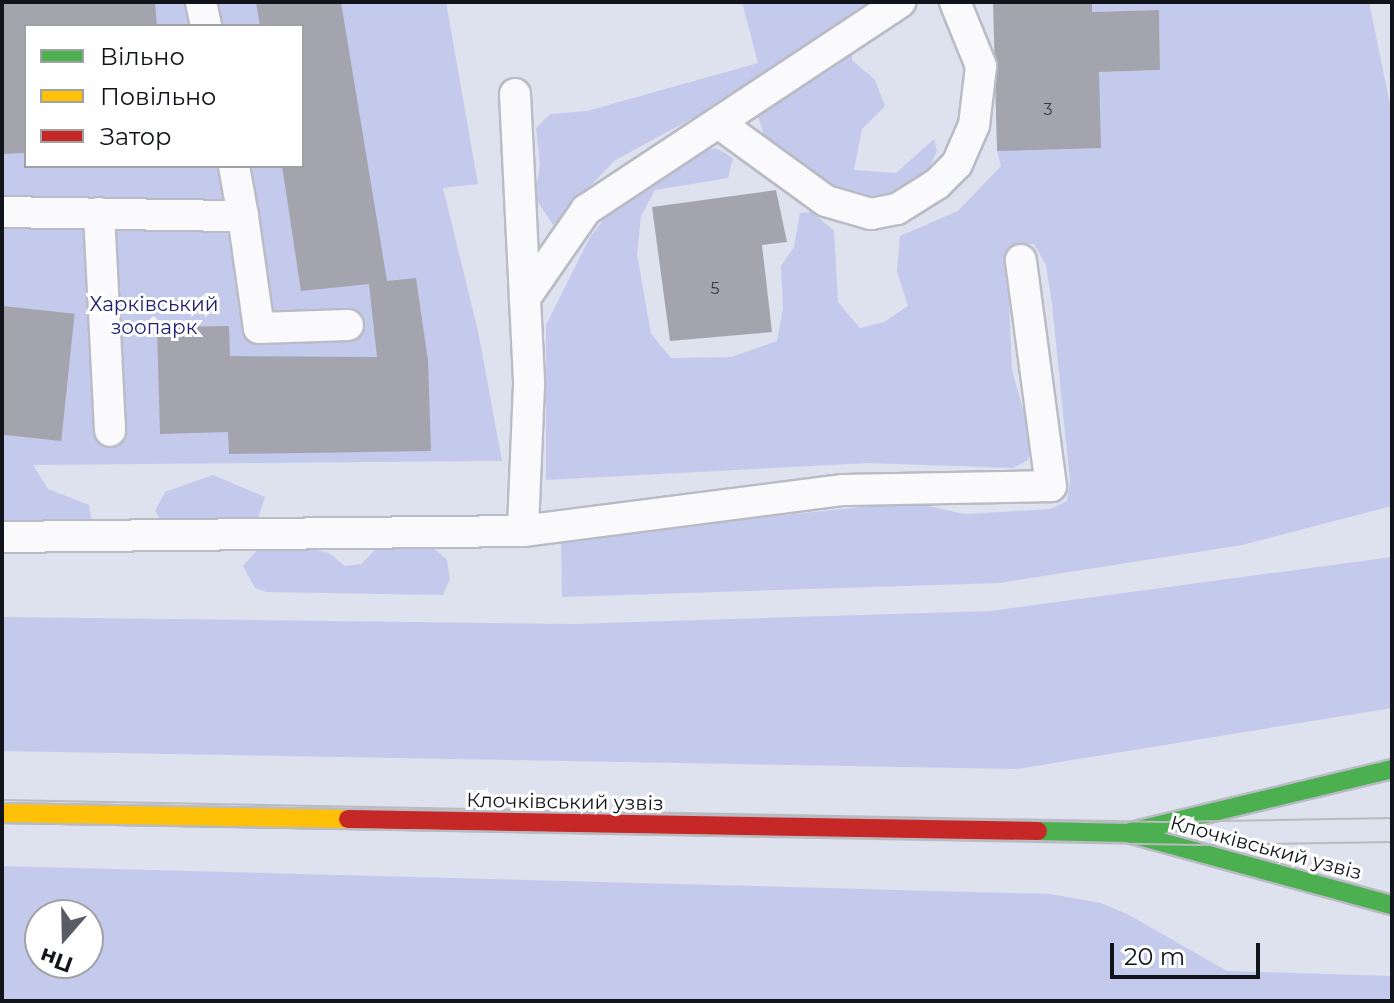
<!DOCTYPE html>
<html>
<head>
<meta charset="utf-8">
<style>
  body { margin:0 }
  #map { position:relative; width:1394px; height:1003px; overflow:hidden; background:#dee1ee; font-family:Montserrat,sans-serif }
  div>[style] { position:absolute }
  .green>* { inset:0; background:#c3caec }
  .building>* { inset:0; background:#a3a4ae; transform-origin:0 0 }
  .roads { filter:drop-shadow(2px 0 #b9bbc5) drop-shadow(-2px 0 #b9bbc5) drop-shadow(0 2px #b9bbc5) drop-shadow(0 -2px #b9bbc5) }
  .lane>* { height:30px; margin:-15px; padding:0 15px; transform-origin:15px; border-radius:15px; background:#fafafc }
  .fast>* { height:18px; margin:-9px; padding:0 9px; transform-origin:9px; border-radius:9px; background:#4caf50 }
  .slow>* { height:18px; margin:-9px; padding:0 9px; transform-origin:9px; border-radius:9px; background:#ffc107 }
  .jam>* { height:18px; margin:-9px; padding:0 9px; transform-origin:9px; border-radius:9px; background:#c62828 }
  .tram>* { height:2px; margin:-1px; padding:0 1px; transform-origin:1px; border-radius:1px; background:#b9bbbe }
  span { translate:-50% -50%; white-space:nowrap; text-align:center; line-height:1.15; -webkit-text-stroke:6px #fff; paint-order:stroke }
  .number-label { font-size:16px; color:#363840 }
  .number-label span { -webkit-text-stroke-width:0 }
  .park-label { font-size:20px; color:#222072 }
  .street-label { font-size:20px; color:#12141b }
  .frame { position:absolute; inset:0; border:4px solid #12141b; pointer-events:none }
  .legend { position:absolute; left:24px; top:24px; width:280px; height:144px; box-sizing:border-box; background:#fff; border:2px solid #a0a1a4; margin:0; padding:10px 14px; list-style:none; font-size:24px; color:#12141b }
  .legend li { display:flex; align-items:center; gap:16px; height:40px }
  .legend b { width:40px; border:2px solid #a0a1a4 }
  .north { position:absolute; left:24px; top:899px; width:80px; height:80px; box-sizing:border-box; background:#fff; border:2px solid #a0a1a4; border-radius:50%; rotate:200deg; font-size:22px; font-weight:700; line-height:32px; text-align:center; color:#12141b }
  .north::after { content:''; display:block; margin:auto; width:28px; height:36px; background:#595c65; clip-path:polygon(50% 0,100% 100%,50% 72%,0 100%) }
  .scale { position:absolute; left:1110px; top:943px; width:150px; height:36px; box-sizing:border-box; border:4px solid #12141b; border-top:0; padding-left:10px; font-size:24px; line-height:28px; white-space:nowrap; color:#12141b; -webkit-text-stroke:6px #fff; paint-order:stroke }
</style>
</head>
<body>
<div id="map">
  <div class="green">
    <i style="clip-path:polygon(evenodd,2px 2px,446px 2px,478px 184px,443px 188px,478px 331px,502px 461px,33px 465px,48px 489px,89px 505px,92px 524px,2px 522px,2px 2px,26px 26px,302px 26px,302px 166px,26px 166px,26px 26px)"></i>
    <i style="clip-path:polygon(742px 2px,875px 2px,853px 17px,852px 60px,875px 80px,885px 106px,862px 129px,854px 170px,896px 173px,934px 139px,937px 151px,927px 173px,878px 199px,836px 189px,766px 142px,757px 112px,732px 105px,691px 119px,614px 161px,553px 225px,535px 197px,540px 164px,536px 128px,550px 114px,587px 111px,758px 63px)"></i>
    <i style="clip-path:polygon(1092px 2px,1369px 2px,1392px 114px,1392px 506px,1242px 545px,999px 583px,562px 597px,561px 538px,911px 502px,964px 514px,1051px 509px,1067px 501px,1070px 481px,1052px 304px,1046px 265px,1034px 244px,1015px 245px,1007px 259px,1012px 370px,1033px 445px,1028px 460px,1013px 468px,868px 463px,546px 480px,546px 325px,589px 239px,620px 197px,685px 155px,716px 148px,733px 158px,728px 178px,655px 190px,641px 216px,637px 254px,651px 334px,671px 358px,732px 357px,777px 341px,783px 308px,781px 266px,794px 247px,800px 213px,812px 212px,834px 231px,838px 302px,860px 328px,884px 322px,908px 306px,897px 271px,900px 236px,958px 211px,1001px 166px,997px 151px,1099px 72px,1160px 70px,1159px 10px,1092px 12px)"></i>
    <i style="clip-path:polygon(213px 475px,265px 497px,258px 518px,225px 527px,163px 524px,155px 511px,165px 492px)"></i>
    <i style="clip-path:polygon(401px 540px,434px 548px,447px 560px,450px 579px,443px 595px,266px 592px,255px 588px,243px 566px,260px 547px,296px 545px,329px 553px,345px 566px,361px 564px,381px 544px)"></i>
    <i style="clip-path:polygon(1392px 557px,1392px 708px,1017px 769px,2px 751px,2px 617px,571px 624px,990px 611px)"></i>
    <i style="clip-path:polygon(evenodd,2px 866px,1050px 894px,1101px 903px,1129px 915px,1227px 971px,1392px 976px,1392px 1001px,2px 1001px,2px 866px,40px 915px,88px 915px,88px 963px,40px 963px,40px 915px)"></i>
  </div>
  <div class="building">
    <i style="clip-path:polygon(2px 2px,155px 2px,157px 26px,26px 26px,26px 153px,2px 154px)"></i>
    <i style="clip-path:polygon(256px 2px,341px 2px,387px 281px,416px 278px,428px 361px,431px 451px,229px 454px,228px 432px,160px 434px,157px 327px,229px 326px,230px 356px,377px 357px,369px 284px,301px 291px,282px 166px,302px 166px,302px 26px,260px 26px)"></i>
    <i style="clip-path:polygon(993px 2px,1092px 2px,1092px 12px,1159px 10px,1160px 70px,1099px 72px,1101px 148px,997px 151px)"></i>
    <i style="clip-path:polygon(776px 190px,787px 242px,762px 245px,772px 332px,670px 341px,652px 207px)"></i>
    <i style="left:2px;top:306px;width:73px;height:128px;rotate:6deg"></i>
  </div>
  <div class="roads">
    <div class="lane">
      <i style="left:201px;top:2px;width:25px;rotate:78deg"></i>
      <i style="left:515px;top:94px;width:291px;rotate:87.2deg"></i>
      <i style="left:529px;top:385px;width:146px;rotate:92.4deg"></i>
      <i style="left:720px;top:124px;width:131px;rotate:36deg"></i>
      <i style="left:826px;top:201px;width:47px;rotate:16.1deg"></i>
      <i style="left:871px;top:214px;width:26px;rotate:-11deg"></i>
      <i style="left:897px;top:209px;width:47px;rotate:-32deg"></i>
      <i style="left:937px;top:184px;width:28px;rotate:-45deg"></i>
      <i style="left:957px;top:164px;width:43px;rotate:-66.4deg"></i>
      <i style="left:974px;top:125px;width:59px;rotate:-83.2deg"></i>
      <i style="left:981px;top:66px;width:69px;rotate:-112.1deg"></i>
      <i style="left:2px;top:212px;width:241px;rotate:1deg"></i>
      <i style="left:243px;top:216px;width:51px;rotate:-100.2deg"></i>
      <i style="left:99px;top:213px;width:218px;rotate:87.1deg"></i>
      <i style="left:243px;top:216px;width:113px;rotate:81.9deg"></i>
      <i style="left:259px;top:328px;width:89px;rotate:-1.9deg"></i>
      <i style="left:525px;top:298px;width:107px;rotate:-55.3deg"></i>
      <i style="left:586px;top:210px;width:377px;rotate:-33.5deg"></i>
      <i style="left:2px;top:537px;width:521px;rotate:-0.66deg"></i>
      <i style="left:523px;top:531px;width:323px;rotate:-7.3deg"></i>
      <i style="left:843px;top:490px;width:208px;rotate:-1.1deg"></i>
      <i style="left:1051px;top:486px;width:228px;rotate:-97.6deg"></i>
    </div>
    <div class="fast">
      <i style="left:1038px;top:831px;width:90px;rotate:1.3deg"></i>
      <i style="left:1128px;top:833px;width:274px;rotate:15.3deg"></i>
      <i style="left:1130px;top:832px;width:269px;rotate:-13.5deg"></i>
    </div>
    <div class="slow">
      <i style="left:2px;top:813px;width:346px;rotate:1deg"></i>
    </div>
    <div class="jam">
      <i style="left:348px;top:819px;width:690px;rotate:1deg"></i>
    </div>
  </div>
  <div class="tram">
    <i style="left:2px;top:800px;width:1160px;rotate:1.09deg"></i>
    <i style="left:1162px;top:822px;width:230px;rotate:-1deg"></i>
    <i style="left:2px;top:823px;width:1198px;rotate:1.05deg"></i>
    <i style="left:1200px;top:845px;width:192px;rotate:-0.9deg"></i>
  </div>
  <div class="number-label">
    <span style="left:1048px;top:110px">3</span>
    <span style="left:715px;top:289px">5</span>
  </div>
  <div class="park-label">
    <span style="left:154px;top:316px">Харківський<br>зоопарк</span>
  </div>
  <div class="street-label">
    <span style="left:565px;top:802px;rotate:1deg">Клочківський узвіз</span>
    <span style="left:1266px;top:848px;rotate:15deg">Клочківський узвіз</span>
  </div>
  <div class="frame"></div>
  <ul class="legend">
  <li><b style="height:10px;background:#4caf50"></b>Вільно</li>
  <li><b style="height:10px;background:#ffc107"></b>Повільно</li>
  <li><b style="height:10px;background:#c62828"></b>Затор</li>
  </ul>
  <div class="north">Пн</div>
  <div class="scale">20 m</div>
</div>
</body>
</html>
